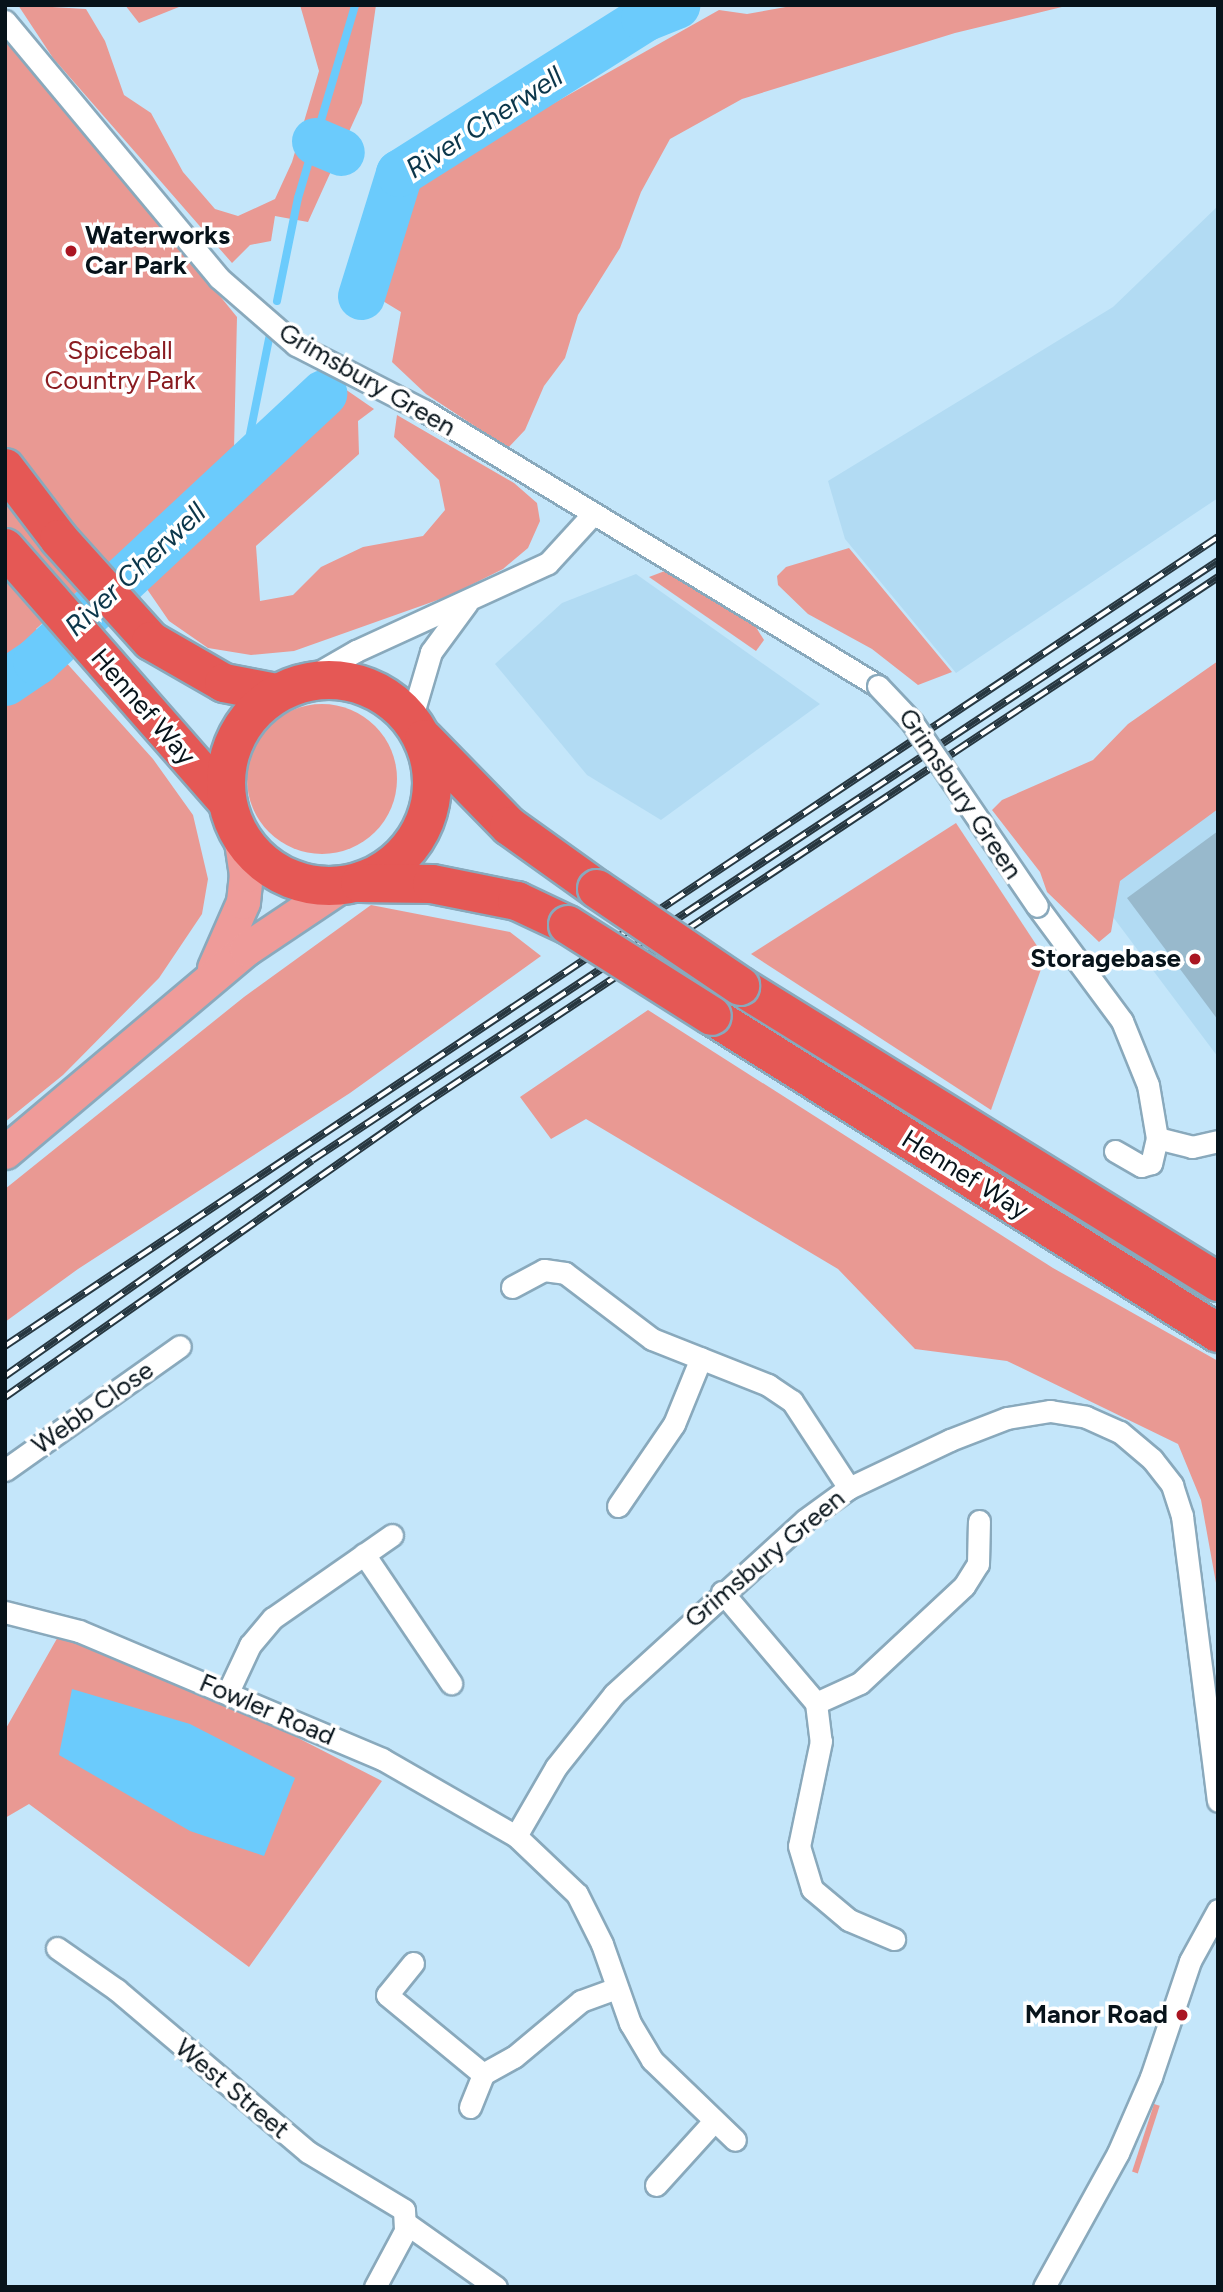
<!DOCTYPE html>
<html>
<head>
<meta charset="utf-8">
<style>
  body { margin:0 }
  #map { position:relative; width:1223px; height:2292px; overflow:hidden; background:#c4e6fa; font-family:Figtree,sans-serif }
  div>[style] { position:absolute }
  .built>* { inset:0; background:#b2dbf3 }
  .green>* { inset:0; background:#e99993; transform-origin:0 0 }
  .round { border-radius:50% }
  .water>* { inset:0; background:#6bcbfc }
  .stream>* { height:8px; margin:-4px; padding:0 4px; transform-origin:4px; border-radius:4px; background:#6bcbfc }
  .river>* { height:47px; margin:-23.5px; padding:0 23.5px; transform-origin:23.5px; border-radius:23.5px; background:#6bcbfc }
  .building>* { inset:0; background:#98b9cc }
  .roads { filter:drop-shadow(2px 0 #89a9bc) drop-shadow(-2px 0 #89a9bc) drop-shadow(0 2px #89a9bc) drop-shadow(0 -2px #89a9bc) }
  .street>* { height:21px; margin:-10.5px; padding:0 10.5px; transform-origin:10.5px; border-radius:10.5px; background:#fff }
  .primary>* { height:33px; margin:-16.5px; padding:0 16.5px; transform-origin:16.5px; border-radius:16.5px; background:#ef9b99 }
  .highway>* { height:38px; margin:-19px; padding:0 19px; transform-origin:19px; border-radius:19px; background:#e55855 }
  .highway>.ring { margin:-19px; padding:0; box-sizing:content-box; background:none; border:38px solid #e55855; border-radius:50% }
  .rail>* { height:8px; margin-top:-4px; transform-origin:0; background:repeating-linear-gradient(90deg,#fff 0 16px,#273740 0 32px); box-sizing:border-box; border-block:2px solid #273740 }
  .bridges { filter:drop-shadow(2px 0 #89a9bc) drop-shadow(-2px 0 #89a9bc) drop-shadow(0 2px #89a9bc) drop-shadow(0 -2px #89a9bc) }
  .street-bridge>* { height:21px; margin:-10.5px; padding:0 10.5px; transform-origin:10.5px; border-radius:10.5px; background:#fff }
  .highway-bridge>* { height:38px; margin:-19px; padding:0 19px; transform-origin:19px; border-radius:19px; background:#e55855 }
  .dots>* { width:19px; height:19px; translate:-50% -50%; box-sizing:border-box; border:4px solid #fff; border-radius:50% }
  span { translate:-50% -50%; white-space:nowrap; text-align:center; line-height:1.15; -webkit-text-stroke:7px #fff; paint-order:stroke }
  .poi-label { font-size:26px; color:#07131a; font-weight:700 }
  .left { translate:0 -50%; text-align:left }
  .right { translate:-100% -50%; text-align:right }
  .park-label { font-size:26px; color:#891b20 }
  .street-label { font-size:26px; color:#07131a }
  .water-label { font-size:28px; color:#0b364a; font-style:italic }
  .frame { position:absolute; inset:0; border:7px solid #07131a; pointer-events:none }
</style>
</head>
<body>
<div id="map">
  <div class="built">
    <i style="clip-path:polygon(1218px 206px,1218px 498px,956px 673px,845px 539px,828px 481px,1113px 307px)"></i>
    <i style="clip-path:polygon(636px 574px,820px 704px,661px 820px,587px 775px,495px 664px,562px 603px)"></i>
    <i style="clip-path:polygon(1218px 781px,1218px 1057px,1086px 881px)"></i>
  </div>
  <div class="green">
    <i style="clip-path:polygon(18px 5px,86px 9px,105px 41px,124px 95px,151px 113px,183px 172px,215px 209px,238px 216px,275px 199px,292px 162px,319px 71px,300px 5px,376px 5px,362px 103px,308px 222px,275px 216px,271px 241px,250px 245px,232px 263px,53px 58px)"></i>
    <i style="clip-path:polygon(125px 5px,184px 5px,139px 23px)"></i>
    <i style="clip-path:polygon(797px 5px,1070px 5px,955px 33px,742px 99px,670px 139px,641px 192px,620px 248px,578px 315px,565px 358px,544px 386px,525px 430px,508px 448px,426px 394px,392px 362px,401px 312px,378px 298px,407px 186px,719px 10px,747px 14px)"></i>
    <i style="clip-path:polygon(5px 32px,237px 317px,234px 449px,36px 629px,153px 759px,193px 815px,208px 879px,202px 914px,159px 978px,63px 1075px,5px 1122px)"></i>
    <i style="clip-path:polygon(345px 389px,374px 409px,358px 421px,359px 454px,256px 546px,260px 601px,293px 595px,321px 567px,363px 547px,423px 536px,445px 510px,439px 480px,394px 437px,397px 415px,514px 483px,537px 503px,540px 521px,528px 548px,503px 569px,449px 596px,294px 651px,251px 655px,208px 648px,169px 621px,138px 576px,313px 417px,333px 392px)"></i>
    <i style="clip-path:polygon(849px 548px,952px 672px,918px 685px,872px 649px,808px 614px,778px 585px,777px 576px,786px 567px)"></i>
    <i style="clip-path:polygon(670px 569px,752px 621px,764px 640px,756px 651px,649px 577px)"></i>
    <i style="clip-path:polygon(1218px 661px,1218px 809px,1120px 881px,1111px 932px,1099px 942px,1047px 892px,1040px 872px,992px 810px,1002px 800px,1093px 760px,1128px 724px)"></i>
    <i class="round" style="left:247px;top:704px;width:150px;height:150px"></i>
    <i style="clip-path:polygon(956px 823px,1045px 958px,991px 1110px,751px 954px)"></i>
    <i style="clip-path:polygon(371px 905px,510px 932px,541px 956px,350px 1093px,78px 1269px,5px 1322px,5px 1189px,244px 997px)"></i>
    <i style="clip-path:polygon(648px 1010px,1053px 1268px,1218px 1361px,1218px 1594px,1201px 1500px,1178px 1444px,1007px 1361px,915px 1349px,838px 1269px,586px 1119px,551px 1139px,520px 1097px)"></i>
    <i style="clip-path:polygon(59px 1635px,261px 1719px,382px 1781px,249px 1967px,29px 1804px,5px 1818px,5px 1730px)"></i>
    <i style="left:1154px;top:2104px;width:6px;height:71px;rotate:18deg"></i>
  </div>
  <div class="water">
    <i style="clip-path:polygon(72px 1689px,190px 1724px,295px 1778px,264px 1856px,190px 1831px,59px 1755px)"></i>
  </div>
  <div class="stream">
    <i style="left:277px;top:301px;width:105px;rotate:-78.5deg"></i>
    <i style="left:298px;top:198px;width:201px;rotate:-73.5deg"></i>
    <i style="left:243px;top:469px;width:133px;rotate:-78.7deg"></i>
  </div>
  <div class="river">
    <i style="left:315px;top:141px;width:28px;rotate:23deg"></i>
    <i style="left:361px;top:296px;width:129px;rotate:-72.8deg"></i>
    <i style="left:399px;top:173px;width:290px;rotate:-32.3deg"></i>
    <i style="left:644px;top:18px;width:35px;rotate:-22deg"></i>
    <i style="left:5px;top:682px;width:37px;rotate:-34deg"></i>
    <i style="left:36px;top:661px;width:393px;rotate:-43deg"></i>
  </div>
  <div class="building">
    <i style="clip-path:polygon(1218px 831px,1218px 1020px,1127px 898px)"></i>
  </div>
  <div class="roads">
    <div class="street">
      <i style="left:5px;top:21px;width:334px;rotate:50.2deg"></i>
      <i style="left:219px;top:278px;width:102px;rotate:41deg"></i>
      <i style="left:296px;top:345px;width:145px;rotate:27.1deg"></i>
      <i style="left:425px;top:411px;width:530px;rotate:31.26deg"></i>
      <i style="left:302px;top:682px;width:62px;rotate:-29.9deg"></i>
      <i style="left:356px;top:651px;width:211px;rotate:-24.6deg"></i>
      <i style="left:548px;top:563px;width:65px;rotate:-47.5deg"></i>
      <i style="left:411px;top:720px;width:71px;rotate:-73.6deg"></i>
      <i style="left:431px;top:652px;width:61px;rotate:-53.7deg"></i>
      <i style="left:1037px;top:906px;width:143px;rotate:53.5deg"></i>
      <i style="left:1122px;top:1021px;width:69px;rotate:67.9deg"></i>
      <i style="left:1148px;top:1085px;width:54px;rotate:80.4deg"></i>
      <i style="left:1157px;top:1138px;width:26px;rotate:103deg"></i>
      <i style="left:1151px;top:1163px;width:10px;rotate:163deg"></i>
      <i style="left:1141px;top:1166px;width:30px;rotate:-150deg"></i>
      <i style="left:1157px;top:1138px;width:36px;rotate:14deg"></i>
      <i style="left:1192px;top:1147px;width:27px;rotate:-13deg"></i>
      <i style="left:512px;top:1287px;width:36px;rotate:-28deg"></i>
      <i style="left:544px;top:1270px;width:21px;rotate:8deg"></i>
      <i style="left:565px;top:1273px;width:109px;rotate:37.2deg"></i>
      <i style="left:652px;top:1339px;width:125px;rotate:21.6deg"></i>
      <i style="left:768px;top:1385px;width:29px;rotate:34deg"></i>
      <i style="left:792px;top:1401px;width:104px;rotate:56.8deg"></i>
      <i style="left:5px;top:1470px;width:214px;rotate:-35.3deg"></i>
      <i style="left:618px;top:1506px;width:99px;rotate:-55.7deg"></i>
      <i style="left:674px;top:1424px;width:71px;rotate:-67.8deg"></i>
      <i style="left:364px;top:1554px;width:156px;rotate:56deg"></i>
      <i style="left:722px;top:1592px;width:145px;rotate:49.7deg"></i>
      <i style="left:816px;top:1703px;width:38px;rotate:83deg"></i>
      <i style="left:821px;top:1741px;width:107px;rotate:101.8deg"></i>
      <i style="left:799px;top:1846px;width:45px;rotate:73.2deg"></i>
      <i style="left:812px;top:1889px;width:48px;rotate:40deg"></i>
      <i style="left:849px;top:1920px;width:49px;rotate:22.9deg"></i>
      <i style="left:5px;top:1612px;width:76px;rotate:14.4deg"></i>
      <i style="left:79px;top:1631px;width:329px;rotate:22.9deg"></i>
      <i style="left:382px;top:1759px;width:155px;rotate:29.9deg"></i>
      <i style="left:516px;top:1836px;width:84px;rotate:43.6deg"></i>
      <i style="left:577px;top:1894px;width:56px;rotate:63.4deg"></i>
      <i style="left:602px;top:1944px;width:84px;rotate:70.5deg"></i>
      <i style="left:630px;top:2023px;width:43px;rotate:59.3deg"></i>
      <i style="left:652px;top:2060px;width:115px;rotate:43.9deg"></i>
      <i style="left:228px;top:1692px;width:52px;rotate:-64.9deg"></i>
      <i style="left:250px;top:1645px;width:35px;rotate:-50deg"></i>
      <i style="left:273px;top:1618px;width:145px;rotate:-34.9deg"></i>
      <i style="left:816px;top:1703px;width:48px;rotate:-24.4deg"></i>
      <i style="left:860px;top:1683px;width:142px;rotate:-43deg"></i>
      <i style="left:964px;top:1586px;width:26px;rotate:-58deg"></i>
      <i style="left:978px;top:1564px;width:43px;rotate:-88.7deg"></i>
      <i style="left:516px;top:1836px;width:80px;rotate:-59.9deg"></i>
      <i style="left:556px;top:1767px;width:93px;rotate:-51.5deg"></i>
      <i style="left:614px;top:1694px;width:258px;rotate:-42.3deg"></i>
      <i style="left:805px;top:1520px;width:54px;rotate:-36deg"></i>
      <i style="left:849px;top:1488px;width:112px;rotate:-25.4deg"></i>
      <i style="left:950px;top:1440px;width:61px;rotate:-21.1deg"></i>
      <i style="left:1007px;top:1418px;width:44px;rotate:-9.2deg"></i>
      <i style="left:1050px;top:1411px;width:36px;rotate:9deg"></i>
      <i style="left:1086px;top:1417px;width:37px;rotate:24deg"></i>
      <i style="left:1120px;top:1432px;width:42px;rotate:40.2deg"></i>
      <i style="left:1152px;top:1459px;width:33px;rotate:52deg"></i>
      <i style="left:1172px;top:1485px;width:33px;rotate:72deg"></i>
      <i style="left:1182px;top:1516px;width:287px;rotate:82.8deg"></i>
      <i style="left:57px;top:1948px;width:73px;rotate:35deg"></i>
      <i style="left:117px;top:1990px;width:250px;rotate:40.3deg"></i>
      <i style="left:308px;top:2152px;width:112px;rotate:31.1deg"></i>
      <i style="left:404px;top:2210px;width:21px;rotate:87deg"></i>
      <i style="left:405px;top:2231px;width:64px;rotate:118.2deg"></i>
      <i style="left:413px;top:1963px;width:41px;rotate:129.1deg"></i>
      <i style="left:387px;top:1995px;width:124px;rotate:39.5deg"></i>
      <i style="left:483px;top:2074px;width:35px;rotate:-29deg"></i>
      <i style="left:514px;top:2057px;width:87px;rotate:-39.9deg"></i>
      <i style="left:581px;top:2001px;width:38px;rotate:-20deg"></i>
      <i style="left:470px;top:2107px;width:35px;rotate:-68deg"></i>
      <i style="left:656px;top:2185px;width:86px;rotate:-47.8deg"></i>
      <i style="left:407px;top:2224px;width:109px;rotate:35.3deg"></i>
      <i style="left:1044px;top:2287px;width:153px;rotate:-61.1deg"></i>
      <i style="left:1118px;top:2153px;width:83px;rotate:-66.5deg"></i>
      <i style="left:1151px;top:2077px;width:122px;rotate:-71.4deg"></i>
      <i style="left:1190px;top:1961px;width:58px;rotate:-61.2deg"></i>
    </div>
    <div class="primary">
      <i style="left:214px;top:968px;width:72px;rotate:-66.3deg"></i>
      <i style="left:243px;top:902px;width:27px;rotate:-84deg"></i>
      <i style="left:246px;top:875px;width:40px;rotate:-98.5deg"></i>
      <i style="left:5px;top:1152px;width:315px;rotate:-40.1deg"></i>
      <i style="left:246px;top:949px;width:113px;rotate:-33.8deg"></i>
    </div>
    <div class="highway">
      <i style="left:5px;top:468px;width:89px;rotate:52.7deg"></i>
      <i style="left:59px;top:539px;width:137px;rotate:48deg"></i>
      <i style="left:151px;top:641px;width:84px;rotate:29.9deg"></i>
      <i style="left:224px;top:683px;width:53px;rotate:10.9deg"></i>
      <i style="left:5px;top:548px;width:337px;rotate:48.8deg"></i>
      <i class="ring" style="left:226px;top:680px;width:168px;height:168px"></i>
      <i style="left:424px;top:739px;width:122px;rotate:45.7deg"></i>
      <i style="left:509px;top:826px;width:108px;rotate:35.6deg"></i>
      <i style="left:360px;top:883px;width:72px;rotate:0.8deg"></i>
      <i style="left:432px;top:884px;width:87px;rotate:11.3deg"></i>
      <i style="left:517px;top:901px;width:56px;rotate:25.2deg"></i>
      <i style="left:740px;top:986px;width:562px;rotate:31.77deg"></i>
      <i style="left:712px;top:1016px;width:597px;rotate:32.07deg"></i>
    </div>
  </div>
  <div class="rail">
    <i style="left:5px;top:1346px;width:1458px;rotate:-33.7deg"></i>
    <i style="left:5px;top:1376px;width:375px;rotate:-35.1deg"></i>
    <i style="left:312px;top:1160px;width:1086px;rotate:-33.47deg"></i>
    <i style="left:5px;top:1397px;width:508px;rotate:-34.97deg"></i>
    <i style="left:421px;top:1106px;width:957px;rotate:-33.57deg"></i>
  </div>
  <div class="bridges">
    <div class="street-bridge">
      <i style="left:878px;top:686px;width:50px;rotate:46.6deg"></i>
      <i style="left:912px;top:722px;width:222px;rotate:55.8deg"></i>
    </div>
    <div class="highway-bridge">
      <i style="left:597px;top:889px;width:173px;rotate:34.1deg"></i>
      <i style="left:568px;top:925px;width:170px;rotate:32.3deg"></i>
    </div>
  </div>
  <div class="dots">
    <i style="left:71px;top:251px;background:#aa1622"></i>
    <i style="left:1195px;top:959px;background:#aa1622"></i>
    <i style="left:1182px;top:2015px;background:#aa1622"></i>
  </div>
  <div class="poi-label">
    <span class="left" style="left:85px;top:251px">Waterworks<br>Car Park</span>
    <span class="right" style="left:1181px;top:959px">Storagebase</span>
    <span class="right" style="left:1168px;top:2015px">Manor Road</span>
  </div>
  <div class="park-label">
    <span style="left:120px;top:366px">Spiceball<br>Country Park</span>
  </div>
  <div class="street-label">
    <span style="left:367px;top:380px;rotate:30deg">Grimsbury Green</span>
    <span style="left:143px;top:707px;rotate:49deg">Hennef Way</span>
    <span style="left:960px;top:794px;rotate:56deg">Grimsbury Green</span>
    <span style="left:965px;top:1175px;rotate:32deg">Hennef Way</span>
    <span style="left:93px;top:1408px;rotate:-35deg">Webb Close</span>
    <span style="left:765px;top:1559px;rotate:-40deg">Grimsbury Green</span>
    <span style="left:267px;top:1710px;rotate:23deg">Fowler Road</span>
    <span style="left:232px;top:2089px;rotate:40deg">West Street</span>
  </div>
  <div class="water-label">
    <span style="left:484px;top:122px;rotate:-33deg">River Cherwell</span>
    <span style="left:135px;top:569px;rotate:-43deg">River Cherwell</span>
  </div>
  <div class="frame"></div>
</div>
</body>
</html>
